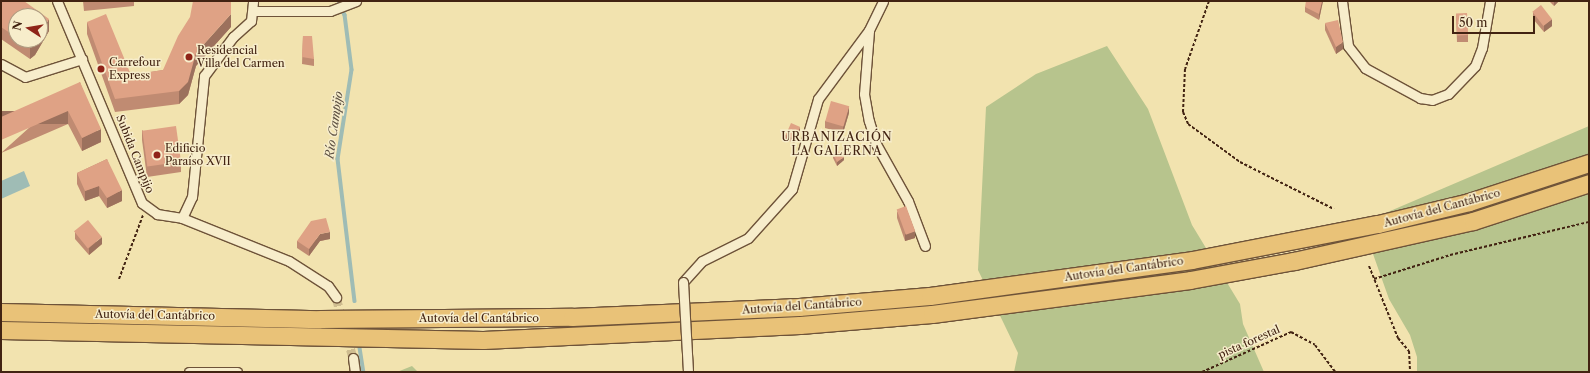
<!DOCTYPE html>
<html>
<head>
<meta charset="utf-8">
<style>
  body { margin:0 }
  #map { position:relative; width:1590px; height:373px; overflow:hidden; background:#f2e3af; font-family:"Libre Caslon Text",serif }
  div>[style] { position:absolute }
  .green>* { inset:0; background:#b7c48d }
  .water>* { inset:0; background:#9fbcb5 }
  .stream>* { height:3.5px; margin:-1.75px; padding:0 1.75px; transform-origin:1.75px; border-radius:1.75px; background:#9fbcb5 }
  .street-tunnel>* { height:9px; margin-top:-4.5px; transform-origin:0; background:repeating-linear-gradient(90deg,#cfbd90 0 9px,transparent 0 13.5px) }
  .path>* { height:2px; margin-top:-1px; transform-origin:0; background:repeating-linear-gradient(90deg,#422312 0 3px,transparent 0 5px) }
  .roads { filter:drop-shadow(1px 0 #6e5339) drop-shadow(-1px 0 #6e5339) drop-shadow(0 1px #6e5339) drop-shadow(0 -1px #6e5339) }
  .street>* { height:9px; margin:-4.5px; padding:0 4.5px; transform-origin:4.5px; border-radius:4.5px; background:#f7edcb }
  .highway>* { height:17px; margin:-8.5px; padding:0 8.5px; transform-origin:8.5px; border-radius:8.5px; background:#e9c278 }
  .bridges { filter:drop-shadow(1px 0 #6e5339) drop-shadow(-1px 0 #6e5339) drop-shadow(0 1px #6e5339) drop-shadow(0 -1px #6e5339) }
  .street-bridge>* { height:9px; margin:-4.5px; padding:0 4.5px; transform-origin:4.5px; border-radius:4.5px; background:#f7edcb }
  .wall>* { inset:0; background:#c08b72 }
  .shaded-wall>* { inset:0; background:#9c715d; transform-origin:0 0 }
  .building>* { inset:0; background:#dfa285; transform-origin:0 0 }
  .dots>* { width:11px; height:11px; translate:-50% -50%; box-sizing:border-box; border:2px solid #f7edcb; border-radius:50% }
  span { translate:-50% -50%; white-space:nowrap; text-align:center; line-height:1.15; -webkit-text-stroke:3px #f7edcb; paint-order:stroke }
  .poi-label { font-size:11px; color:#422312 }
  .left { translate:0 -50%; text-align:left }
  .street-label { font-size:11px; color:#422312 }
  .water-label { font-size:12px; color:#5e5143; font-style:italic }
  .neighbourhood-label { font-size:12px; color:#422312; letter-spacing:1px }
  .frame { position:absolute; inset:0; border:2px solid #422312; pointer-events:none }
  .north { position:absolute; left:8px; top:8px; width:40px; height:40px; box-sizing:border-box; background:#f7edcb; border:1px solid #af9c81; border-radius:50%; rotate:282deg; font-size:11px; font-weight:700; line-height:16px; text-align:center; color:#422312 }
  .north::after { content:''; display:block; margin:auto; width:14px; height:18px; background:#8f2418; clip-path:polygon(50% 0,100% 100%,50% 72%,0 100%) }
  .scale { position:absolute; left:1452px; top:16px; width:83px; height:18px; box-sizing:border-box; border:2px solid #422312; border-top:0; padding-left:5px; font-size:12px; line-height:14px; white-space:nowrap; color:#422312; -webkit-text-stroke:3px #f7edcb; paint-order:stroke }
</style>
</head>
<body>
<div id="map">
  <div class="green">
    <i style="clip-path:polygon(1107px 46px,1148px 109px,1192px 225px,1240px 304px,1243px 324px,1264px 372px,1014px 372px,1018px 353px,978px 270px,986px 107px,1036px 74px)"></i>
    <i style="clip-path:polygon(1589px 126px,1589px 372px,1417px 372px,1417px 357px,1410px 335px,1389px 299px,1362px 223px)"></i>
    <i style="clip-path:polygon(412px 366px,418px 372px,397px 372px)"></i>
  </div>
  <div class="water">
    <i style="clip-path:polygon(24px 171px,30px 186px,1px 199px,1px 181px)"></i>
  </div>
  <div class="stream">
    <i style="left:339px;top:1px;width:15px;rotate:67deg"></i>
    <i style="left:345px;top:15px;width:55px;rotate:82.7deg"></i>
    <i style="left:352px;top:70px;width:90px;rotate:98.9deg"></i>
    <i style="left:338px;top:159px;width:143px;rotate:83.2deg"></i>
    <i style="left:360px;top:348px;width:24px;rotate:81deg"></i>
  </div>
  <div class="street-tunnel">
    <i style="left:336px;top:297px;width:63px;rotate:74.4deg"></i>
  </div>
  <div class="path">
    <i style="left:1209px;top:1px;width:72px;rotate:109.4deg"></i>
    <i style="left:1185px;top:69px;width:43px;rotate:92.7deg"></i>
    <i style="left:1183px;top:112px;width:13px;rotate:67deg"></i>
    <i style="left:1188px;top:124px;width:64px;rotate:36.2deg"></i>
    <i style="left:1240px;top:162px;width:105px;rotate:26.6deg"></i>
    <i style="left:1369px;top:266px;width:78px;rotate:68.1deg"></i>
    <i style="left:1398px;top:338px;width:17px;rotate:50deg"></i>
    <i style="left:1409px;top:351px;width:21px;rotate:87deg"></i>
    <i style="left:119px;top:279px;width:68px;rotate:-69.4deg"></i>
    <i style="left:1374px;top:279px;width:80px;rotate:-17.5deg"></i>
    <i style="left:1450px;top:255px;width:143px;rotate:-13.4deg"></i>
    <i style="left:1202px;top:372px;width:98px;rotate:-24.2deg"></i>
    <i style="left:1291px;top:332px;width:27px;rotate:28deg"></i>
    <i style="left:1315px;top:345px;width:34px;rotate:53deg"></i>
  </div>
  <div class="roads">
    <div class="street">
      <i style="left:57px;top:1px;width:219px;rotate:67.2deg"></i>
      <i style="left:142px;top:203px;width:19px;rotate:36deg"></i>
      <i style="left:157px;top:214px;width:25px;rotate:9deg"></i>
      <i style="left:182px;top:218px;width:115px;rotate:21.9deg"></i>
      <i style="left:289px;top:261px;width:46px;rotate:32.7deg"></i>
      <i style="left:328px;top:286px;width:14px;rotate:54deg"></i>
      <i style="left:1342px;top:1px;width:45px;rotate:82.4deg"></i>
      <i style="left:1348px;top:46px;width:28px;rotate:52deg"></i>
      <i style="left:1365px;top:68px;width:63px;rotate:28.6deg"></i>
      <i style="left:1420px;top:98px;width:12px;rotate:9deg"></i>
      <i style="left:1432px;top:100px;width:17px;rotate:-21deg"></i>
      <i style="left:1448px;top:94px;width:39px;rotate:-46deg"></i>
      <i style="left:1475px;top:66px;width:19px;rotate:-69deg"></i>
      <i style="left:1482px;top:48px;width:48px;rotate:-80.3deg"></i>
      <i style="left:253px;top:11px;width:77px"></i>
      <i style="left:330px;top:11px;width:28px;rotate:-21deg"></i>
      <i style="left:869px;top:31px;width:63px;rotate:94.5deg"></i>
      <i style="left:864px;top:94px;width:27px;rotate:80deg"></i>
      <i style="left:869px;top:121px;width:24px;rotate:73deg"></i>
      <i style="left:876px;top:144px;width:65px;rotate:60.7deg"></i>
      <i style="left:908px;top:201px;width:48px;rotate:69.3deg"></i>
      <i style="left:1px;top:64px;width:27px;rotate:28deg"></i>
      <i style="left:25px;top:77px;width:60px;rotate:-17.5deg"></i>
      <i style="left:182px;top:218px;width:23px;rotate:-65deg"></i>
      <i style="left:192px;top:197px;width:122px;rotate:-84.3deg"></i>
      <i style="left:204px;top:76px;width:49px;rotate:-53.4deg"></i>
      <i style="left:233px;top:37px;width:24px;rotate:-42deg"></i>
      <i style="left:251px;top:21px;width:20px;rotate:-84deg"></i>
      <i style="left:683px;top:282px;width:28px;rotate:-48deg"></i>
      <i style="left:702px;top:261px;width:51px;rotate:-26.6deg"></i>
      <i style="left:748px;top:238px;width:66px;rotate:-48.1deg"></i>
      <i style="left:792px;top:189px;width:94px;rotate:-73.9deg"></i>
      <i style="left:818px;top:99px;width:86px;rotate:-53.5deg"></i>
      <i style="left:869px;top:30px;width:32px;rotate:-64deg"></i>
      <i style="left:353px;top:358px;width:14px;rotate:82deg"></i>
      <i style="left:189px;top:372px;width:48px"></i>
    </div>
    <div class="highway">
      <i style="left:1px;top:312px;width:319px;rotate:1.3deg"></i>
      <i style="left:320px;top:319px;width:252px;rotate:-0.5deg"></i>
      <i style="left:572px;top:317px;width:227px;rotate:-2.5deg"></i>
      <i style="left:799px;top:307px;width:131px;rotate:-4.8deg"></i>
      <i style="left:930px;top:296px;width:264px;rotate:-7.8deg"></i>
      <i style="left:1192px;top:260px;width:189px;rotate:-11deg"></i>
      <i style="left:1378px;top:224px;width:94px;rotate:-13.6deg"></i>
      <i style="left:1469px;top:202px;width:126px;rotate:-18deg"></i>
      <i style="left:1px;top:330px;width:482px;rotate:1.2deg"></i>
      <i style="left:483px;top:340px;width:317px;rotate:-2.7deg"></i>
      <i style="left:800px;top:325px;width:132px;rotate:-4.8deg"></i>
      <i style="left:932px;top:314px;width:260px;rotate:-7.5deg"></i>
      <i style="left:1190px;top:280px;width:106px;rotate:-10.4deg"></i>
      <i style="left:1294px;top:261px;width:183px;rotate:-12.6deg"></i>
      <i style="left:1473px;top:221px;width:122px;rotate:-18.1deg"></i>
    </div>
  </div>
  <div class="bridges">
    <div class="street-bridge">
      <i style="left:683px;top:282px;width:90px;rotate:86.8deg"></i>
    </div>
  </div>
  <div class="wall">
    <i style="clip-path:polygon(evenodd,1px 1px,49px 31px,35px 55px,30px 59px,1px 39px,1px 1px,16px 16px,40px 40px,16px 40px,16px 16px)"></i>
    <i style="clip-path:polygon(83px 1px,134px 1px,134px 6px,84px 11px)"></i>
    <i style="clip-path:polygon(1323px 1px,1319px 20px,1305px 12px,1305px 7px)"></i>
    <i style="clip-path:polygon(1549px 1px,1559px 1px,1554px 6px)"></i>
    <i style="clip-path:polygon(1533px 12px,1552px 26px,1544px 32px,1533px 19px)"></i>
    <i style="clip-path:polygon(1456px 14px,1468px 35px,1468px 42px,1457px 42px)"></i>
    <i style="clip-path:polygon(87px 22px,131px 75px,163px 70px,231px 27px,196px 66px,188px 95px,179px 104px,115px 112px,87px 34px)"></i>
    <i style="clip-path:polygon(1325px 23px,1343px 49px,1336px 54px,1325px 30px)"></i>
    <i style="clip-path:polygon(303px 36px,314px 59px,314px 66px,302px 64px)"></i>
    <i style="clip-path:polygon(80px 82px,101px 142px,82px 151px,68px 124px,1px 153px)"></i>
    <i style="clip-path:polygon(849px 113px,843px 133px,825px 128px,825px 121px)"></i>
    <i style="clip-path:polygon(142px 130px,181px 162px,181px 172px,147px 177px,142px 140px)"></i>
    <i style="clip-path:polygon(800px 130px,794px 143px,785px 139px,785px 135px)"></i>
    <i style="clip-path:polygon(833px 154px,844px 160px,837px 166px,833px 158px)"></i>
    <i style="clip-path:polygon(107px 159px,122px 201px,107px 208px,99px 196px,85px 201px,77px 184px,77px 173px)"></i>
    <i style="clip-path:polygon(897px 211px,915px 238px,905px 241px,897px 218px)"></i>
    <i style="clip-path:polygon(75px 232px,102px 244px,89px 255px,75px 239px)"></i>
    <i style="clip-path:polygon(330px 239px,320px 241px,309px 256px,297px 248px,297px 241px)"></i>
  </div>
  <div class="shaded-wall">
    <i style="clip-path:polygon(1322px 1px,1323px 1px,1319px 20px,1319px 14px)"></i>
    <i style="clip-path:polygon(1554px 1px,1559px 1px,1554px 6px)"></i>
    <i style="clip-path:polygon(231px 14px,231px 27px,196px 66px,188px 95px,179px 104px,179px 91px,196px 53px)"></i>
    <i style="clip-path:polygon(49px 19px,49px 31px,35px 55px,30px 59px,30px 47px,36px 40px,40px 40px,40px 34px)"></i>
    <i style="clip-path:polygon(1552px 19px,1552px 26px,1544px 32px,1544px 25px)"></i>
    <i style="clip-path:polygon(1343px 42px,1343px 49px,1336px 54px,1336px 47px)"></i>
    <i style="clip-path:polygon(849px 106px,849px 113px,843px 133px,843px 126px)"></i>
    <i style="left:68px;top:111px;width:13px;height:73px;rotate:90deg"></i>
    <i style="clip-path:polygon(800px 127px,800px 130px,794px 143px,794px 140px)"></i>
    <i style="clip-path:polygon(101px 129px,101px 142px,82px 151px,82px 138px)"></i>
    <i style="clip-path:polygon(844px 157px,844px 160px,837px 166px,837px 162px)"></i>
    <i style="clip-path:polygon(99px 186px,99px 196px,85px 201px,85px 191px)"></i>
    <i style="clip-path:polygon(122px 190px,122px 201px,107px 208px,107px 198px)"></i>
    <i style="clip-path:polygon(915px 231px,915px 238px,905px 241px,905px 234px)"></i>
    <i style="clip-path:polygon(330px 232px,330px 239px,320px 241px,309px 256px,309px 249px,320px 234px)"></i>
    <i style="clip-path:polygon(102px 237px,102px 244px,89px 255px,89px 248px)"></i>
  </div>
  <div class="building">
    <i style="clip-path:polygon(1px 1px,24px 1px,49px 19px,40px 34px,40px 16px,16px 16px,16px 37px,1px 27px)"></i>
    <i style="clip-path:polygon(193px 1px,231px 1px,231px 14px,196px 53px,188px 82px,179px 91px,115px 99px,87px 22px,106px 14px,131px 75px,163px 70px,178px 36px,190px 17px)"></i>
    <i style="clip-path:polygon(1306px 1px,1322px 1px,1319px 14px,1305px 7px)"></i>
    <i style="left:1541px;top:5px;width:18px;height:11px;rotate:52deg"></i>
    <i style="left:1467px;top:13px;width:22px;height:11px;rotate:87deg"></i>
    <i style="clip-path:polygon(1338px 20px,1343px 42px,1336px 47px,1325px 23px)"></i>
    <i style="clip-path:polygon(303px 36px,312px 36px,314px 59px,302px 57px)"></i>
    <i style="clip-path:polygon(20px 40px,36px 40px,35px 42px,30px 47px)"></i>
    <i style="clip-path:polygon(80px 82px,101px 129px,82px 138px,68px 111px,1px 140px,1px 117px)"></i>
    <i style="left:831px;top:101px;width:19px;height:21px;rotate:16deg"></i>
    <i style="left:791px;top:123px;width:10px;height:13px;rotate:24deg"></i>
    <i style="left:176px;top:126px;width:36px;height:34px;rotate:82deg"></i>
    <i style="clip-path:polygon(838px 151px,844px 157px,837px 162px,833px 154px)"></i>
    <i style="clip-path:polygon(107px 159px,122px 190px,107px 198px,99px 186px,85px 191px,77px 173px)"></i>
    <i style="left:906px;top:206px;width:27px;height:10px;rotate:70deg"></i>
    <i style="clip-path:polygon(326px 218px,330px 232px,320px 234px,309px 249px,297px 241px,311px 221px)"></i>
    <i style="left:88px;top:220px;width:22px;height:18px;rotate:51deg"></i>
  </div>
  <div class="dots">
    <i style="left:189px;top:57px;background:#8f2418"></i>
    <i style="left:101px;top:69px;background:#8f2418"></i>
    <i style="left:157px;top:155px;background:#8f2418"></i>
  </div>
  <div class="poi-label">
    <span class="left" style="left:197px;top:57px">Residencial<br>Villa del Carmen</span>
    <span class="left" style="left:109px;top:69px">Carrefour<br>Express</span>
    <span class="left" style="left:165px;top:155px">Edificio<br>Paraíso XVII</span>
  </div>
  <div class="street-label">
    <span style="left:135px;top:154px;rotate:68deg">Subida Campijo</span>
    <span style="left:1442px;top:208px;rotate:-15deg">Autovía del Cantábrico</span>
    <span style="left:1124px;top:269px;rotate:-8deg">Autovía del Cantábrico</span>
    <span style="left:802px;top:306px;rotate:-4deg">Autovía del Cantábrico</span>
    <span style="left:155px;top:315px;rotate:1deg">Autovía del Cantábrico</span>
    <span style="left:479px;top:318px">Autovía del Cantábrico</span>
    <span style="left:1249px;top:342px;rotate:-24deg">pista forestal</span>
  </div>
  <div class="water-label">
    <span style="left:334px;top:125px;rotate:-82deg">Río Campijo</span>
  </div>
  <div class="neighbourhood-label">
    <span style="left:837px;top:144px">URBANIZACIÓN<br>LA GALERNA</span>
  </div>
  <div class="frame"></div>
  <div class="north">N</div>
  <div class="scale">50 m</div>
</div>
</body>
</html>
